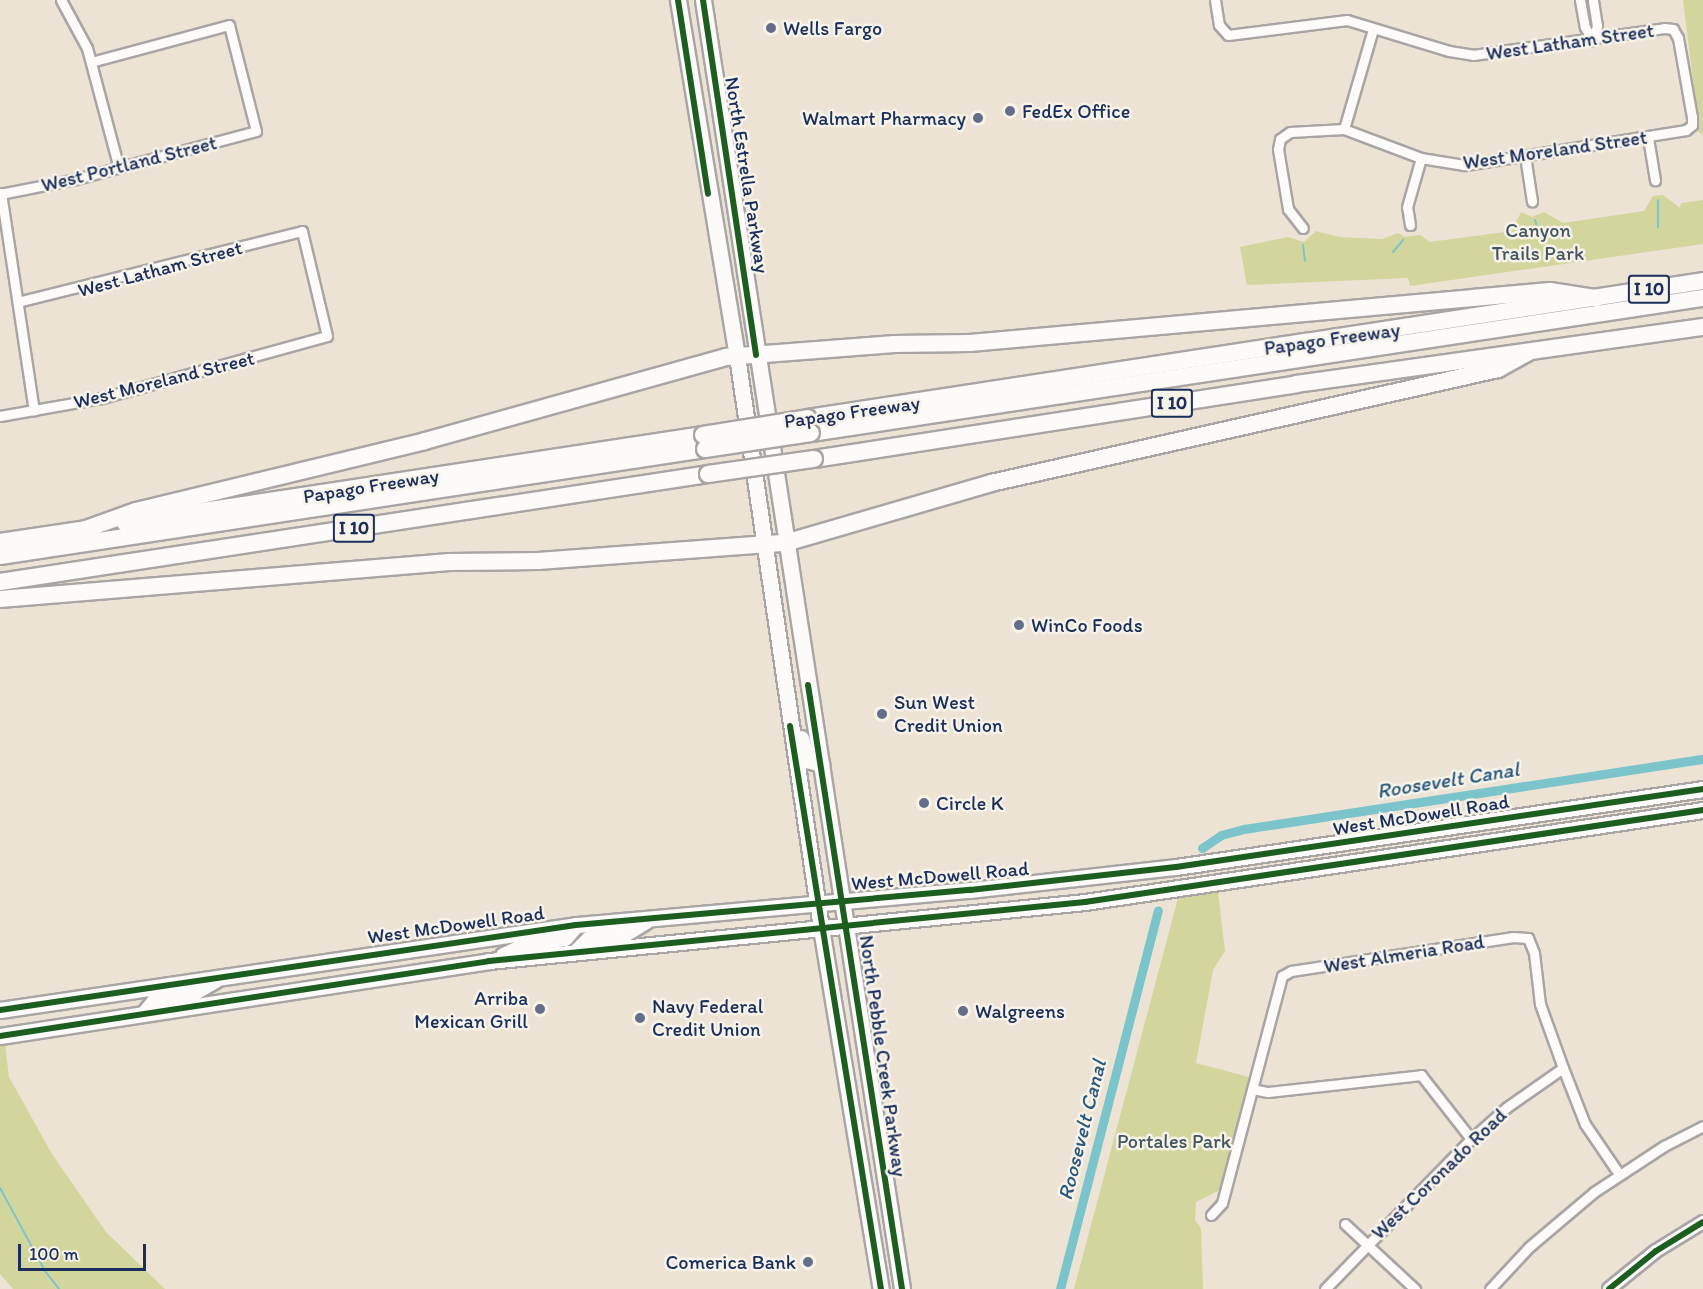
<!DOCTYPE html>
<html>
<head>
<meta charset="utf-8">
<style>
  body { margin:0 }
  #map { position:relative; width:1703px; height:1289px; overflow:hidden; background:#ece3d5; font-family:Itim,sans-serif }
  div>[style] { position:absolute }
  .green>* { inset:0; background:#d3d69c }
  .stream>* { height:2px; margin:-1px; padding:0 1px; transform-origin:1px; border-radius:1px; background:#7bc4cc }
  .canal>* { height:9px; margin:-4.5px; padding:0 4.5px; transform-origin:4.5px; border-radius:4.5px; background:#7bc4cc }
  .roads { filter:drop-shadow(2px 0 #a8a5a4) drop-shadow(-2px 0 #a8a5a4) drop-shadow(0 2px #a8a5a4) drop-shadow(0 -2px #a8a5a4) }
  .minor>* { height:9px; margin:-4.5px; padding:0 4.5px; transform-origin:4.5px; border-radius:4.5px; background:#fcfbf9 }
  .tertiary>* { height:12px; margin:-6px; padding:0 6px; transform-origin:6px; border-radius:6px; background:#fcfbf9 }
  .primary>* { height:15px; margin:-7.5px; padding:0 7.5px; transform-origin:7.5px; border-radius:7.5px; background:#fcfbf9 }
  .motorway>* { height:16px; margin:-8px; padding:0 8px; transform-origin:8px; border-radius:8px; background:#fcfbf9 }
  .bridges { filter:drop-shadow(2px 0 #a8a5a4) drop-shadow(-2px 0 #a8a5a4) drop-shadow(0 2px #a8a5a4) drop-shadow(0 -2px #a8a5a4) }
  .motorway-bridge>* { height:16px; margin:-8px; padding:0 8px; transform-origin:8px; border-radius:8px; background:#fcfbf9 }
  .cycleway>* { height:6px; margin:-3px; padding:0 3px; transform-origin:3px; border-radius:3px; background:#1b5e20 }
  .dots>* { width:16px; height:16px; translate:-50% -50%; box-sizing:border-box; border:3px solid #f7f3e8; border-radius:50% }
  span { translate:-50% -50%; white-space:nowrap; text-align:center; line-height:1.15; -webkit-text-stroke:5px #f7f3e8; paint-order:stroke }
  .shield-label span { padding:2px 4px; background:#f7f3e8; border:2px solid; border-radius:4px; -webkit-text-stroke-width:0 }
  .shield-label { font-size:18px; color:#1b2f5e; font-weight:700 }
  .poi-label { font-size:20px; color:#1b2f5e }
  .left { translate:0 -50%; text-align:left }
  .right { translate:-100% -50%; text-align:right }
  .street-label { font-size:20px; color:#1b2f5e }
  .park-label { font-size:20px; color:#445662 }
  .water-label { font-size:21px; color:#29587e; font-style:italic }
  .scale { position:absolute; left:18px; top:1244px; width:128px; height:27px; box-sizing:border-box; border:3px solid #1b2f5e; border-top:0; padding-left:8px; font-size:18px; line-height:21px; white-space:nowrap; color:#1b2f5e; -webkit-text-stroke:4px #f7f3e8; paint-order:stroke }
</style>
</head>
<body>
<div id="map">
  <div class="green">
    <i style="clip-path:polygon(1683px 0,1703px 0,1703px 135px,1695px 129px,1698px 120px)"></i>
    <i style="clip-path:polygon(1663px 195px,1680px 208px,1681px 203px,1703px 200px,1703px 244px,1410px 286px,1408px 278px,1247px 285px,1240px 247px,1288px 237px,1304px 242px,1316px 231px,1339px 237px,1382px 239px,1398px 233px,1405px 237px,1420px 235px,1430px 242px,1512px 231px,1521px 212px,1532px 217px,1544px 212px,1563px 223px,1644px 211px,1653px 196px)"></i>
    <i style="clip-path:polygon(1218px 892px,1225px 951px,1213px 970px,1196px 1063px,1249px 1077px,1220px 1190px,1196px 1202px,1195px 1220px,1201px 1228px,1203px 1289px,1074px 1289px,1178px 898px)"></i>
    <i style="clip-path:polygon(5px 1043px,9px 1077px,52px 1154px,106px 1232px,165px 1289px,13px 1289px,0 1274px,0 1044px)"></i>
  </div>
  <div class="stream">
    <i style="left:1658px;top:200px;width:27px;rotate:90deg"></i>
    <i style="left:1535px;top:220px;width:16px;rotate:76deg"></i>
    <i style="left:1303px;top:245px;width:16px;rotate:83deg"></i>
    <i style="left:1393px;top:252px;width:16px;rotate:-50deg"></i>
    <i style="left:0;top:1188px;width:94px;rotate:61.5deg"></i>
    <i style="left:45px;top:1271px;width:23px;rotate:52deg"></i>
  </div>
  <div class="canal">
    <i style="left:1202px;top:848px;width:23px;rotate:-34deg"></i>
    <i style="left:1221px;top:835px;width:24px;rotate:-15deg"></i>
    <i style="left:1244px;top:829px;width:464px;rotate:-8.7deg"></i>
    <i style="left:1060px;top:1289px;width:391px;rotate:-75.5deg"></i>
  </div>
  <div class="roads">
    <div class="minor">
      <i style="left:61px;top:0;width:55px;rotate:61.6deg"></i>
      <i style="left:87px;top:48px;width:124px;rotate:75.1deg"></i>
      <i style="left:1215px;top:0;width:25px;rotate:81deg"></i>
      <i style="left:1219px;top:25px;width:13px;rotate:48deg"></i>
      <i style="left:1228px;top:35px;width:120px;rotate:-7.2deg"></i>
      <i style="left:1347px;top:20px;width:107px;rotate:16.9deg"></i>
      <i style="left:1449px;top:51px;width:24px;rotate:9deg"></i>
      <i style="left:1473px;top:55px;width:193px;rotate:-8deg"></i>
      <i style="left:1664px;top:28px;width:9px;rotate:6deg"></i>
      <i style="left:1673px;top:29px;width:10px;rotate:61deg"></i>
      <i style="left:1678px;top:38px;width:80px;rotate:80deg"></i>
      <i style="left:1692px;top:117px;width:8px;rotate:90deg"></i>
      <i style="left:1692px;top:125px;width:8px;rotate:140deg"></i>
      <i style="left:1686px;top:130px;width:225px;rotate:171deg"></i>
      <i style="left:1464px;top:165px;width:44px;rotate:-170.8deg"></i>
      <i style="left:1421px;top:158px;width:82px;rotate:-159.4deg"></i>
      <i style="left:1344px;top:129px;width:54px;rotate:176.8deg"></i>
      <i style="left:1290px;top:132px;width:12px;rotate:145deg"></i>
      <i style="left:1280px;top:139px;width:10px;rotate:101deg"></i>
      <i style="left:1278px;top:149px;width:61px;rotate:80.5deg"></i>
      <i style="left:1288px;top:209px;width:24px;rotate:52deg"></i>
      <i style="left:1580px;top:0;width:27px;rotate:80deg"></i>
      <i style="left:1585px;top:27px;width:15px;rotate:62deg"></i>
      <i style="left:1592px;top:40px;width:15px;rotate:-70deg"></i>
      <i style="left:1597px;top:26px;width:26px;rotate:-99deg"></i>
      <i style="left:1344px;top:129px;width:104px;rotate:-73.8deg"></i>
      <i style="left:1648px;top:138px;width:43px;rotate:80.5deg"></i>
      <i style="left:1525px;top:156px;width:46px;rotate:81.2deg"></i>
      <i style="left:1px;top:193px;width:220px;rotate:81.4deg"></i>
      <i style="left:0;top:194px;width:77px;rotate:-11.2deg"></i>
      <i style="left:76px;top:179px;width:186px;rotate:-14.9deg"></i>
      <i style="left:256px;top:131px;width:109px;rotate:-104.3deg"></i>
      <i style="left:229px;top:25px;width:143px;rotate:165deg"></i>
      <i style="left:1410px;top:225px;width:18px;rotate:-99deg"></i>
      <i style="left:1407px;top:207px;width:51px;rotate:-74.1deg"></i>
      <i style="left:0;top:416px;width:104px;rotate:-10deg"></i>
      <i style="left:102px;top:398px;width:233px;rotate:-15.4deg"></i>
      <i style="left:327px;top:336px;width:108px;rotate:-103.4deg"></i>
      <i style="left:302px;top:231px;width:293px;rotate:166deg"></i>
      <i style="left:1252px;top:1089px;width:16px;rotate:11deg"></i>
      <i style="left:1268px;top:1092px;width:154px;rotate:-6.3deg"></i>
      <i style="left:1421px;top:1075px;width:81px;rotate:52deg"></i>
      <i style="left:1211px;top:1215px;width:16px;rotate:-47deg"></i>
      <i style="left:1222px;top:1203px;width:235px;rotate:-75.2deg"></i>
      <i style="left:1282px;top:976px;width:10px;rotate:-29deg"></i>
      <i style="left:1291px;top:971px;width:225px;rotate:-8.7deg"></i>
      <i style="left:1513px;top:937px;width:15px;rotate:4deg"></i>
      <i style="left:1528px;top:938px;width:16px;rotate:68deg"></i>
      <i style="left:1534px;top:953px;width:51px;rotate:83.3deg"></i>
      <i style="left:1540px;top:1004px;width:68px;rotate:70.2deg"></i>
      <i style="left:1563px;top:1068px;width:60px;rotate:68.6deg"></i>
      <i style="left:1585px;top:1124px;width:60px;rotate:55.8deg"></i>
      <i style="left:1345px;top:1224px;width:96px;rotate:42.9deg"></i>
      <i style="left:1325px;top:1289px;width:209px;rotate:-45.8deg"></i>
      <i style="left:1471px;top:1139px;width:48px;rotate:-41.6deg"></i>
      <i style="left:1507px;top:1107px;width:68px;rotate:-34.9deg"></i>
      <i style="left:1490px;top:1289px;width:57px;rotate:-47.1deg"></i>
      <i style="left:1529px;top:1247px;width:85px;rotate:-40.2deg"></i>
      <i style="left:1594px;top:1192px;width:84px;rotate:-33.3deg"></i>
      <i style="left:1664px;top:1146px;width:44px;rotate:-27.1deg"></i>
    </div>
    <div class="tertiary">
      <i style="left:1609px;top:1289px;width:60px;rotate:-39deg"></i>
      <i style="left:1656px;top:1251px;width:55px;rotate:-31.7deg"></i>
    </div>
    <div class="primary">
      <i style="left:678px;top:0;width:361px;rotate:80.6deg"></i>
      <i style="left:737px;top:356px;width:578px;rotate:81.65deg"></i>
      <i style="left:821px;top:928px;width:366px;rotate:80.6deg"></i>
      <i style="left:703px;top:0;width:1304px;rotate:81.22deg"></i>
      <i style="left:801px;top:738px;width:23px;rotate:75deg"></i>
      <i style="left:807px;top:760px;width:15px;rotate:16deg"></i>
      <i style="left:577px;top:950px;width:16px;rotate:-45deg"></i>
      <i style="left:588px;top:939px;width:38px;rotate:-9deg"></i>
      <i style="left:626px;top:933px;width:23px;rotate:-31deg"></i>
      <i style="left:503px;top:955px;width:26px;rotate:-25deg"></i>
      <i style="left:527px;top:944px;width:38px;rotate:-9deg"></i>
      <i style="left:565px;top:938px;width:17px;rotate:-50deg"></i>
      <i style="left:0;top:1010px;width:582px;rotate:-8.39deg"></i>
      <i style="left:576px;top:925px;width:396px;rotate:-5.1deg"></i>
      <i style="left:970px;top:890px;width:207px;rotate:-6.4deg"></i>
      <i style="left:1176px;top:867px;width:533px;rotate:-8.42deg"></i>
      <i style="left:145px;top:1012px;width:14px;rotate:-51deg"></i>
      <i style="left:154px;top:1001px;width:38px;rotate:-11deg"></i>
      <i style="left:191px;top:994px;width:28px;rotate:-30deg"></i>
      <i style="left:0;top:1036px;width:495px;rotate:-8.7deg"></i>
      <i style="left:489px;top:961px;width:599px;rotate:-5.65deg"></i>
      <i style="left:1085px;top:902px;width:625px;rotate:-8.47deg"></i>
    </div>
    <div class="motorway">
      <i style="left:808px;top:418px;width:905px;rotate:-8.7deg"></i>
      <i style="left:811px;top:433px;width:902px;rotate:-8.61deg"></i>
      <i style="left:814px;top:459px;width:488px;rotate:-8.8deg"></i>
      <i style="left:1296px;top:384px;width:411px;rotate:-8deg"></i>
      <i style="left:125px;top:523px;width:585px;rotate:-8.66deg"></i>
      <i style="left:83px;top:530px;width:56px;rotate:-19.7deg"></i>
      <i style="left:136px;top:511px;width:297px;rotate:-13.6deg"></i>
      <i style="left:425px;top:441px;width:313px;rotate:-15.6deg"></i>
      <i style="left:726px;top:357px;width:169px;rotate:-4.4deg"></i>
      <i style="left:894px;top:344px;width:76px;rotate:-0.8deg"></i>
      <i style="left:970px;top:343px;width:582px;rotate:-5.12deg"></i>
      <i style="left:1550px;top:291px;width:47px;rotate:8.7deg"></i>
      <i style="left:0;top:542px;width:95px;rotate:-8.5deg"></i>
      <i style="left:0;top:556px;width:713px;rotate:-8.63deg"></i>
      <i style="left:0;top:582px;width:716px;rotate:-8.67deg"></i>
      <i style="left:0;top:599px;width:451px;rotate:-4.7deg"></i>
      <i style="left:449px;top:562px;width:89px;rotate:-0.6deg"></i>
      <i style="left:538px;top:561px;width:248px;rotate:-4.2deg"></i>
      <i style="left:785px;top:543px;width:215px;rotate:-16.2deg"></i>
      <i style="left:991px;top:483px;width:520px;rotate:-12.67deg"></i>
      <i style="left:1498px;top:369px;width:35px;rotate:-29deg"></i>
    </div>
  </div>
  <div class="bridges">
    <div class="motorway-bridge">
      <i style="left:703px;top:435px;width:106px;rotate:-9.2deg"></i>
      <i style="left:705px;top:449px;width:107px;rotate:-8.6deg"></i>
      <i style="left:708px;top:474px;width:107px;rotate:-8.1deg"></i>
    </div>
  </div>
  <div class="cycleway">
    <i style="left:678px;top:0;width:196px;rotate:81.2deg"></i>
    <i style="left:703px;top:0;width:359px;rotate:81.5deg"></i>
    <i style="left:808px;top:685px;width:611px;rotate:81.15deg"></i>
    <i style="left:790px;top:726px;width:570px;rotate:80.82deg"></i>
    <i style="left:0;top:1010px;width:582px;rotate:-8.39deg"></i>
    <i style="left:576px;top:925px;width:396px;rotate:-5.1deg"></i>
    <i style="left:970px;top:890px;width:207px;rotate:-6.4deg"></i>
    <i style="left:1176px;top:867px;width:533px;rotate:-8.42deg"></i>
    <i style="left:0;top:1036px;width:495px;rotate:-8.7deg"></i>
    <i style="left:489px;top:961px;width:599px;rotate:-5.65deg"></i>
    <i style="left:1085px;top:902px;width:625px;rotate:-8.47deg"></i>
    <i style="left:1609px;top:1289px;width:60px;rotate:-39deg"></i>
    <i style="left:1656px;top:1251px;width:55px;rotate:-31.7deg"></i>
  </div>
  <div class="dots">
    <i style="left:771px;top:28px;background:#646e88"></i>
    <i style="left:1010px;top:111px;background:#646e88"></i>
    <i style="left:978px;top:118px;background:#646e88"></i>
    <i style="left:1019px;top:625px;background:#646e88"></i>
    <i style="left:882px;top:714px;background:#646e88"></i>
    <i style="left:924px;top:803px;background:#646e88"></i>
    <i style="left:540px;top:1009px;background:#646e88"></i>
    <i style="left:963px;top:1011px;background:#646e88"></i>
    <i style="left:640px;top:1018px;background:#646e88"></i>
    <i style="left:808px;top:1262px;background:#646e88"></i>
  </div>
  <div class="shield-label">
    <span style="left:1649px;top:289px">I 10</span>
    <span style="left:1172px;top:403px">I 10</span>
    <span style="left:354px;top:528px">I 10</span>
  </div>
  <div class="poi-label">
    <span class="left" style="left:783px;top:28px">Wells Fargo</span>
    <span class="left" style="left:1022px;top:111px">FedEx Office</span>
    <span class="right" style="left:966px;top:118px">Walmart Pharmacy</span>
    <span class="left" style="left:1031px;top:625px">WinCo Foods</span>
    <span class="left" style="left:894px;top:714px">Sun West<br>Credit Union</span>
    <span class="left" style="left:936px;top:803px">Circle K</span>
    <span class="right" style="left:528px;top:1010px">Arriba<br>Mexican Grill</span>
    <span class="left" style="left:652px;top:1018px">Navy Federal<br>Credit Union</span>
    <span class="left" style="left:975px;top:1011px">Walgreens</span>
    <span class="right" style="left:796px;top:1262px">Comerica Bank</span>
  </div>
  <div class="street-label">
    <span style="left:1570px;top:42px;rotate:-8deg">West Latham Street</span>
    <span style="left:1555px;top:150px;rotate:-8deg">West Moreland Street</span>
    <span style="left:129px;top:164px;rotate:-14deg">West Portland Street</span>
    <span style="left:747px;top:175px;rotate:81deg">North Estrella Parkway</span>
    <span style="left:160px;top:269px;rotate:-15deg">West Latham Street</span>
    <span style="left:1332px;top:339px;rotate:-8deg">Papago Freeway</span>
    <span style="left:164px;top:380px;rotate:-14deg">West Moreland Street</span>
    <span style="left:852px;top:412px;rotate:-8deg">Papago Freeway</span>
    <span style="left:371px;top:486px;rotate:-9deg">Papago Freeway</span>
    <span style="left:1421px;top:815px;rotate:-9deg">West McDowell Road</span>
    <span style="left:940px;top:876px;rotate:-5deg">West McDowell Road</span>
    <span style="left:456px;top:925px;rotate:-8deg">West McDowell Road</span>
    <span style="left:1404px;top:954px;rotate:-9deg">West Almeria Road</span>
    <span style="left:883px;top:1056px;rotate:82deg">North Pebble Creek Parkway</span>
    <span style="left:1439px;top:1174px;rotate:-44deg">West Coronado Road</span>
  </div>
  <div class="park-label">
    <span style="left:1538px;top:242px">Canyon<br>Trails Park</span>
    <span style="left:1174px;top:1141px">Portales Park</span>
  </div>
  <div class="water-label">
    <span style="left:1448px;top:780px;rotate:-9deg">Roosevelt Canal</span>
    <span style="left:1082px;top:1130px;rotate:-76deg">Roosevelt Canal</span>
  </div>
  <div class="scale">100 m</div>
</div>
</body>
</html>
